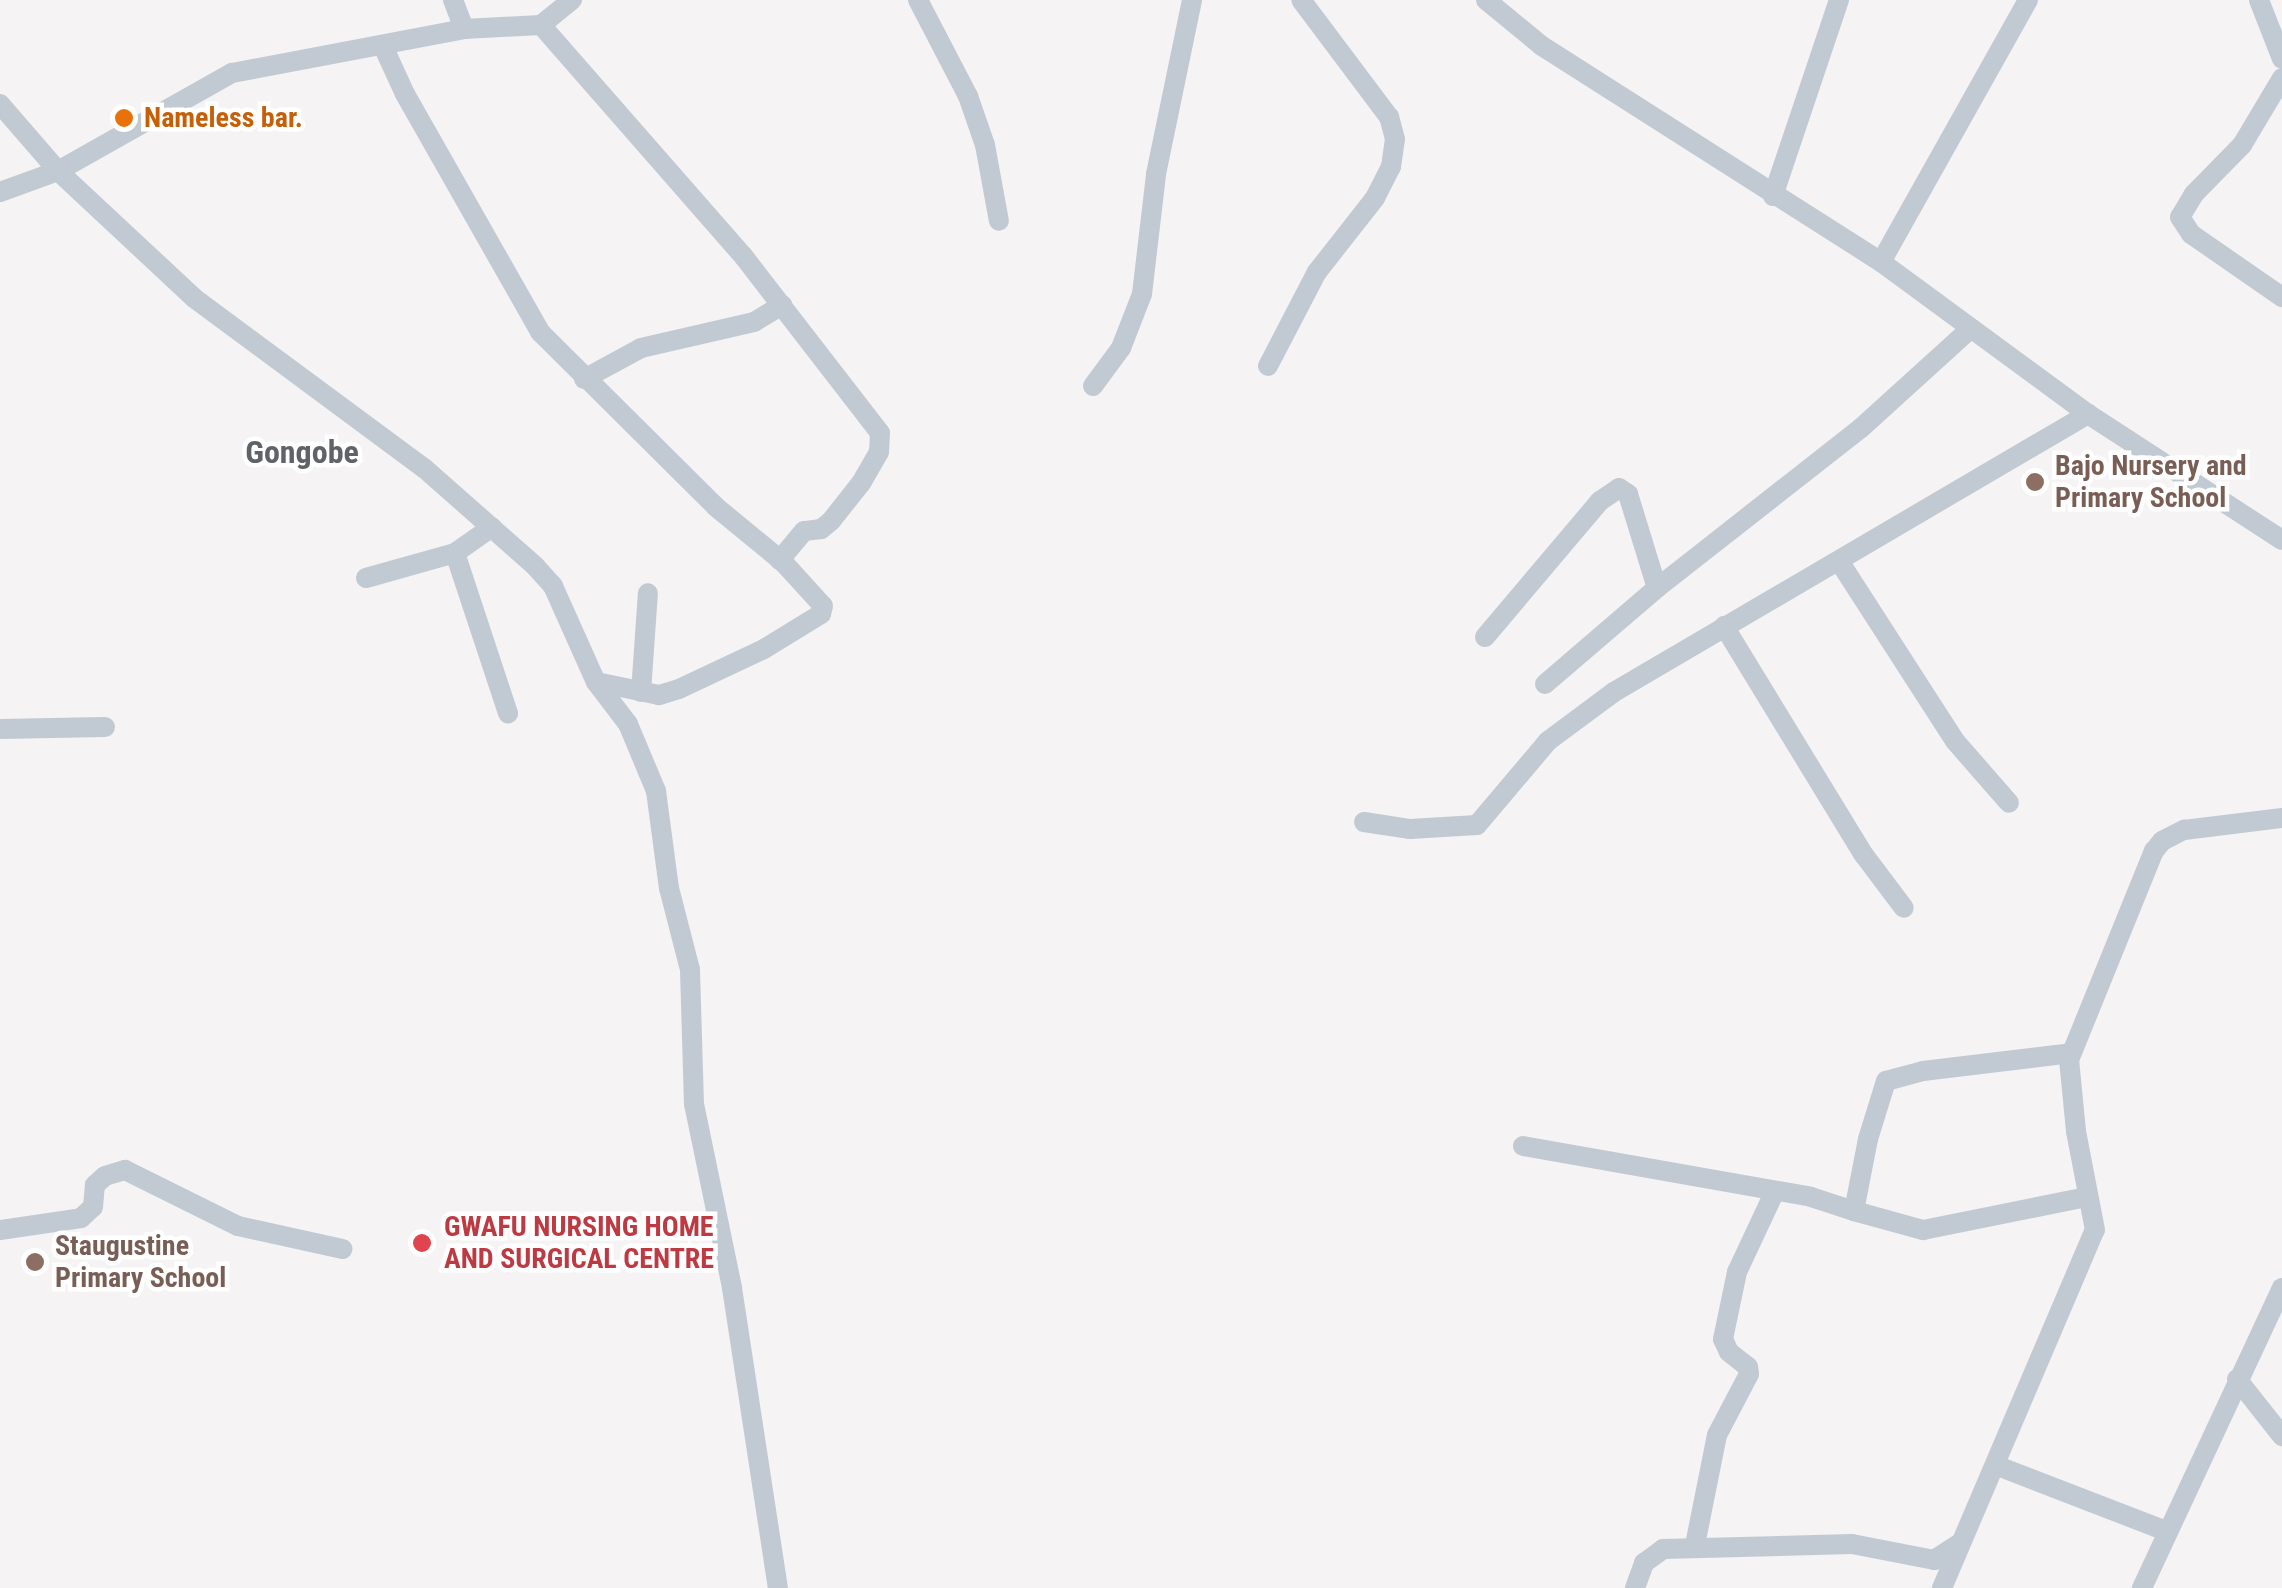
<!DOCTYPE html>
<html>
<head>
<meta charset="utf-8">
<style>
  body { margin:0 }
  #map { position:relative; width:2282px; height:1588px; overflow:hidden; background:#f5f3f3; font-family:"Roboto Condensed",sans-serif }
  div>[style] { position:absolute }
  .minor>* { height:20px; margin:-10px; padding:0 10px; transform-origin:10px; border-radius:10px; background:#c1cad2 }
  .dots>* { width:28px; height:28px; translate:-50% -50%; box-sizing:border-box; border:5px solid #fff; border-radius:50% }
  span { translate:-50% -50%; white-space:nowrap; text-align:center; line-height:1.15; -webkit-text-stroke:9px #fff; paint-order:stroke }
  .food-label { font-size:28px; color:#c56008; font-weight:700 }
  .left { translate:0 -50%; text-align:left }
  .education-label { font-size:28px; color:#785e54; font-weight:700 }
  .health-label { font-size:28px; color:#be3a42; font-weight:700 }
  .quarter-label { font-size:32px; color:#5f6368; font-weight:700 }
</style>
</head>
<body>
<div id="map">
  <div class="minor">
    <i style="left:453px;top:0;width:31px;rotate:69deg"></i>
    <i style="left:918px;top:0;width:108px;rotate:62.5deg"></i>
    <i style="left:968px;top:96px;width:52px;rotate:70.9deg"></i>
    <i style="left:985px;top:145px;width:77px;rotate:79.6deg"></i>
    <i style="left:1486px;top:0;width:72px;rotate:39.4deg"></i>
    <i style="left:1542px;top:46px;width:402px;rotate:32.5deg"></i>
    <i style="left:1881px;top:262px;width:257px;rotate:36.3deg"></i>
    <i style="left:2088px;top:414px;width:231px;rotate:33deg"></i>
    <i style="left:2259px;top:0;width:63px;rotate:68.7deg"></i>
    <i style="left:541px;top:25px;width:308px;rotate:48.8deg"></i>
    <i style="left:744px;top:257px;width:222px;rotate:52.3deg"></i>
    <i style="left:880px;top:433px;width:19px;rotate:93deg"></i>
    <i style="left:879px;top:452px;width:36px;rotate:120deg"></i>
    <i style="left:861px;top:483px;width:48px;rotate:128.3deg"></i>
    <i style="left:831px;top:521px;width:13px;rotate:141deg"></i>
    <i style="left:821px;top:529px;width:17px;rotate:173deg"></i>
    <i style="left:804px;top:531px;width:38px;rotate:130deg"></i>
    <i style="left:383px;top:46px;width:53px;rotate:65.4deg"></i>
    <i style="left:405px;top:94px;width:274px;rotate:60.4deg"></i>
    <i style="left:540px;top:332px;width:248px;rotate:44.8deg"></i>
    <i style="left:716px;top:507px;width:87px;rotate:39.4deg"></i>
    <i style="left:783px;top:562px;width:59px;rotate:47.7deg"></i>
    <i style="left:823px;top:606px;width:8px;rotate:104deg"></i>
    <i style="left:821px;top:614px;width:67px;rotate:148.4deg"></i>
    <i style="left:764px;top:649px;width:94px;rotate:154.8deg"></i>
    <i style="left:679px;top:689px;width:21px;rotate:163deg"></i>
    <i style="left:659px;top:695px;width:64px;rotate:-168.3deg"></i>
    <i style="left:2282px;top:78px;width:78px;rotate:120.8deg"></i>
    <i style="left:2242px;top:145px;width:69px;rotate:134.4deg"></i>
    <i style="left:2194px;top:194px;width:27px;rotate:121deg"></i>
    <i style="left:2180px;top:217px;width:20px;rotate:57deg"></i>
    <i style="left:2191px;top:234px;width:111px;rotate:34.7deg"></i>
    <i style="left:0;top:104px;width:89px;rotate:49.1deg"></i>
    <i style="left:58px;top:171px;width:186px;rotate:43deg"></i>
    <i style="left:194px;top:298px;width:286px;rotate:36.5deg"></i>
    <i style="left:424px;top:468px;width:148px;rotate:41.4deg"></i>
    <i style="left:535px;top:566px;width:27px;rotate:48deg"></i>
    <i style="left:553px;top:586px;width:105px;rotate:65.9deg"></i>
    <i style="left:596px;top:682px;width:53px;rotate:52.7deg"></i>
    <i style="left:628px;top:724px;width:73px;rotate:67.3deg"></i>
    <i style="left:656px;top:791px;width:98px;rotate:82.4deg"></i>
    <i style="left:669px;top:888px;width:85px;rotate:75.6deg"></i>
    <i style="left:690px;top:970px;width:134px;rotate:88.3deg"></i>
    <i style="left:694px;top:1104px;width:188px;rotate:78.3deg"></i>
    <i style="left:732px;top:1288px;width:304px;rotate:81.3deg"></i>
    <i style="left:0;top:192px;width:62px;rotate:-19.9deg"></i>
    <i style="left:58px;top:171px;width:200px;rotate:-29.4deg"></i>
    <i style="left:232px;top:73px;width:236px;rotate:-10.7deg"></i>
    <i style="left:464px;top:29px;width:77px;rotate:-3deg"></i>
    <i style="left:541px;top:25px;width:40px;rotate:-39deg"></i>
    <i style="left:1773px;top:196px;width:207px;rotate:-71.4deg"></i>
    <i style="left:1881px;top:262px;width:300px;rotate:-60.7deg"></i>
    <i style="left:1268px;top:366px;width:106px;rotate:-62.5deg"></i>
    <i style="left:1317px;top:272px;width:94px;rotate:-51.9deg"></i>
    <i style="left:1375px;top:198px;width:35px;rotate:-63deg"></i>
    <i style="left:1391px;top:167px;width:28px;rotate:-82deg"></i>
    <i style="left:1395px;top:139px;width:23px;rotate:-105deg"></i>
    <i style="left:1389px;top:117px;width:146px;rotate:-126.9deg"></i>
    <i style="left:584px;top:379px;width:65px;rotate:-28.5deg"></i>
    <i style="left:641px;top:348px;width:116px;rotate:-13deg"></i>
    <i style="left:754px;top:322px;width:33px;rotate:-31deg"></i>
    <i style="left:1093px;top:386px;width:47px;rotate:-53.6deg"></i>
    <i style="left:1121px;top:348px;width:58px;rotate:-68.7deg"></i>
    <i style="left:1142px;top:294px;width:121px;rotate:-83.3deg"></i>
    <i style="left:1156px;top:174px;width:178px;rotate:-78.3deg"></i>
    <i style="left:455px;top:553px;width:169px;rotate:71.7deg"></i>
    <i style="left:1839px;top:561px;width:214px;rotate:57.2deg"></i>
    <i style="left:1955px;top:741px;width:82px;rotate:48.9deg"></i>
    <i style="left:366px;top:578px;width:92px;rotate:-15.7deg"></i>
    <i style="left:455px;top:553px;width:45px;rotate:-35.1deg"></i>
    <i style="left:1724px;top:626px;width:268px;rotate:58.6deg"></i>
    <i style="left:1864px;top:855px;width:66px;rotate:53deg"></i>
    <i style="left:1485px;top:637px;width:178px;rotate:-49.8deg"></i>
    <i style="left:1600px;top:501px;width:23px;rotate:-34deg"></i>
    <i style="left:1619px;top:488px;width:11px;rotate:34deg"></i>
    <i style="left:1628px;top:494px;width:98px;rotate:72.9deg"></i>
    <i style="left:1545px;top:684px;width:148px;rotate:-40.6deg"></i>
    <i style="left:1657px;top:588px;width:259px;rotate:-38.1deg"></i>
    <i style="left:1861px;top:428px;width:146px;rotate:-42.2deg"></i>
    <i style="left:641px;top:692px;width:99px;rotate:-86deg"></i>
    <i style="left:0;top:729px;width:105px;rotate:-1.1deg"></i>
    <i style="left:1364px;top:822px;width:47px;rotate:8.7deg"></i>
    <i style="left:1410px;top:829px;width:67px;rotate:-3.4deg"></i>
    <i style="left:1477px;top:825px;width:110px;rotate:-49.8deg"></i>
    <i style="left:1548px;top:741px;width:82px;rotate:-36.6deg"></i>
    <i style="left:1614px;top:692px;width:550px;rotate:-30.39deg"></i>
    <i style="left:1523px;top:1146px;width:292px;rotate:10deg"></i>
    <i style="left:1811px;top:1197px;width:45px;rotate:18deg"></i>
    <i style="left:1854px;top:1211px;width:73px;rotate:-79deg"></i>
    <i style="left:1868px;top:1139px;width:61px;rotate:-72.8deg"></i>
    <i style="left:1886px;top:1081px;width:38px;rotate:-15deg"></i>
    <i style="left:1923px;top:1071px;width:149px;rotate:-6.9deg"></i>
    <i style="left:1854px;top:1211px;width:72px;rotate:15.4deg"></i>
    <i style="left:1923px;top:1230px;width:167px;rotate:-11.4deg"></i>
    <i style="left:0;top:1230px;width:82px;rotate:-8.4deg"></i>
    <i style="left:81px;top:1218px;width:16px;rotate:-43deg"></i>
    <i style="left:93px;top:1207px;width:22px;rotate:-85deg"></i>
    <i style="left:95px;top:1185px;width:13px;rotate:-42deg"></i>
    <i style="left:105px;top:1176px;width:21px;rotate:-17deg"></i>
    <i style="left:125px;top:1170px;width:126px;rotate:26.4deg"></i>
    <i style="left:238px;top:1226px;width:107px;rotate:12.4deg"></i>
    <i style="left:2237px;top:1379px;width:73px;rotate:51.7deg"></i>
    <i style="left:1995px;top:1465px;width:183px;rotate:21.1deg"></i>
    <i style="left:1695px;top:1545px;width:112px;rotate:-78.7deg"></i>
    <i style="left:1717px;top:1435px;width:69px;rotate:-62.3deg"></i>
    <i style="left:1749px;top:1374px;width:7px;rotate:-98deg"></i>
    <i style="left:1748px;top:1367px;width:24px;rotate:-142deg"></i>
    <i style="left:1729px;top:1352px;width:14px;rotate:-115deg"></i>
    <i style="left:1723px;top:1339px;width:68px;rotate:-78.2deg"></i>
    <i style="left:1737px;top:1272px;width:89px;rotate:-64.9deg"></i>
    <i style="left:1635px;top:1588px;width:27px;rotate:-70deg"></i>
    <i style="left:1644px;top:1563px;width:24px;rotate:-36deg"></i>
    <i style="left:1663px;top:1549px;width:189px;rotate:-1.5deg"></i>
    <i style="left:1852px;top:1544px;width:84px;rotate:11deg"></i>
    <i style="left:1934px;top:1560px;width:31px;rotate:-33deg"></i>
    <i style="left:1942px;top:1588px;width:389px;rotate:-66.9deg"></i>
    <i style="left:2095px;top:1230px;width:101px;rotate:-100.9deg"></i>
    <i style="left:2076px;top:1131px;width:71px;rotate:-95.6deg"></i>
    <i style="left:2069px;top:1060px;width:226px;rotate:-67.9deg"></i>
    <i style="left:2154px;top:851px;width:13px;rotate:-51deg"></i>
    <i style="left:2162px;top:841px;width:25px;rotate:-27deg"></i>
    <i style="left:2184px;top:830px;width:99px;rotate:-7deg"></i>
    <i style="left:2142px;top:1588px;width:331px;rotate:-65deg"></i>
  </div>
  <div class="dots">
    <i style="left:124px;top:118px;background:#e8710a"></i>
    <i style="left:2035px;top:482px;background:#8d6e63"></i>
    <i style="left:422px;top:1243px;background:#e0444e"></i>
    <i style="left:35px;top:1262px;background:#8d6e63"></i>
  </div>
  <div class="food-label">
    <span class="left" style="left:144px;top:118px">Nameless bar.</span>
  </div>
  <div class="education-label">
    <span class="left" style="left:2055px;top:482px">Bajo Nursery and<br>Primary School</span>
    <span class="left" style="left:55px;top:1262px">Staugustine<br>Primary School</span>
  </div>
  <div class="health-label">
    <span class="left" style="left:444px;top:1243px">GWAFU NURSING HOME<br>AND SURGICAL CENTRE</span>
  </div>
  <div class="quarter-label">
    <span style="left:302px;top:452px">Gongobe</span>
  </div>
</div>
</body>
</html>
